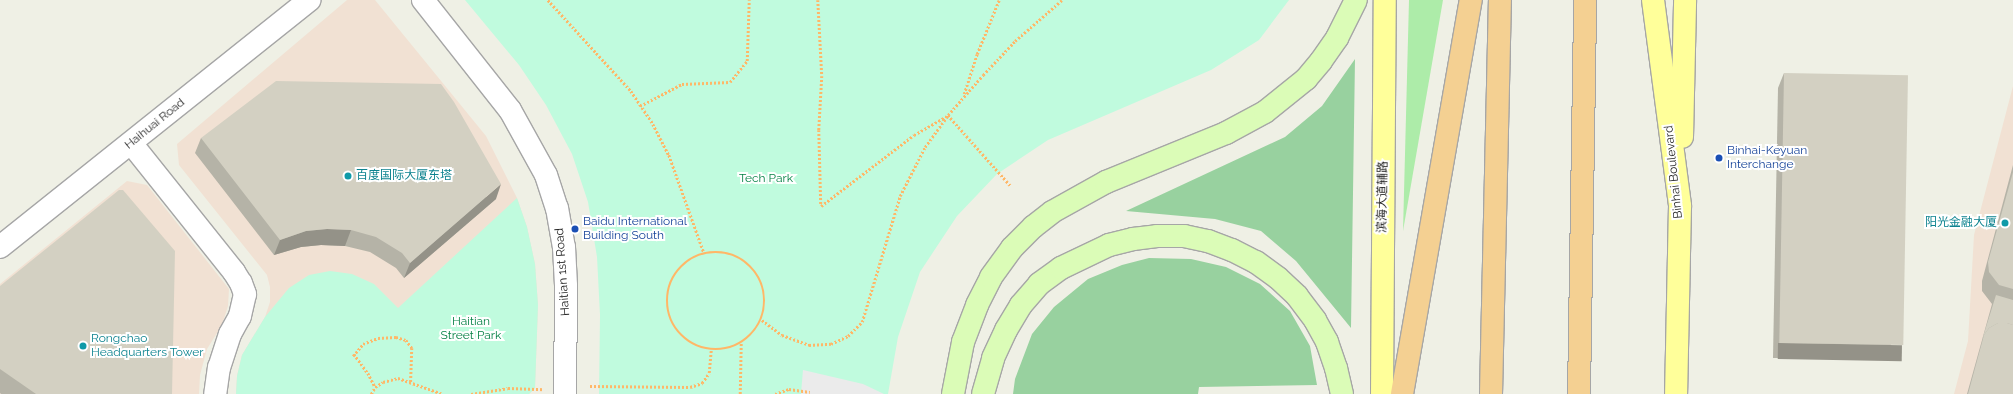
<!DOCTYPE html>
<html>
<head>
<meta charset="utf-8">
<style>
  body { margin:0 }
  #map { position:relative; width:2013px; height:394px; overflow:hidden; background:#eff0e5; font-family:Raleway,"Noto Sans SC",sans-serif }
  div>[style] { position:absolute }
  .commercial>* { inset:0; background:#f1e1d3 }
  .grass>* { inset:0; background:#adeca9 }
  .forest>* { inset:0; background:#98d19f }
  .park>* { inset:0; background:#c0fbde }
  .parking>* { inset:0; background:#ebebeb }
  .path>* { height:2.5px; margin-top:-1.25px; transform-origin:0; background:repeating-linear-gradient(90deg,#ffb767 0 2px,transparent 0 4px) }
  .path>.ring { margin:-1.25px; padding:0; box-sizing:content-box; background:none; border:2.5px solid #ffb767; border-radius:50% }
  .roads { filter:drop-shadow(1px 0 #a6a6a6) drop-shadow(-1px 0 #a6a6a6) drop-shadow(0 1px #a6a6a6) drop-shadow(0 -1px #a6a6a6) }
  .minor>* { height:22px; margin:-11px; padding:0 11px; transform-origin:11px; border-radius:11px; background:#fff }
  .tertiary>* { height:22px; margin:-11px; padding:0 11px; transform-origin:11px; border-radius:11px; background:#fff }
  .secondary>* { height:22px; margin:-11px; padding:0 11px; transform-origin:11px; border-radius:11px; background:#dbfcb7 }
  .primary>* { height:22px; margin:-11px; padding:0 11px; transform-origin:11px; border-radius:11px; background:#ffff9a }
  .trunk>* { height:22px; margin:-11px; padding:0 11px; transform-origin:11px; border-radius:11px; background:#f4d092 }
  .wall>* { inset:0; background:#b5b3a7 }
  .shaded-wall>* { inset:0; background:#949288; transform-origin:0 0 }
  .building>* { inset:0; background:#d3d0c2; transform-origin:0 0 }
  .dots>* { width:11px; height:11px; translate:-50% -50%; box-sizing:border-box; border:2px solid #fff; border-radius:50% }
  span { translate:-50% -50%; white-space:nowrap; text-align:center; line-height:1.15; -webkit-text-stroke:4px #fff; paint-order:stroke }
  .street-label { font-size:12px; color:#1f1f1f }
  .transit-label { font-size:12px; color:#164399 }
  .left { translate:0 -50%; text-align:left }
  .culture-label { font-size:12px; color:#0d838f }
  .right { translate:-100% -50%; text-align:right }
  .park-label { font-size:12px; color:#078246 }
</style>
</head>
<body>
<div id="map">
  <div class="commercial">
    <i style="clip-path:polygon(347px 0,375px 0,486px 136px,517px 198px,527px 227px,535px 264px,538px 305px,535px 388px,529px 394px,236px 394px,237px 376px,242px 355px,265px 317px,270px 302px,270px 287px,267px 275px,179px 165px,177px 144px)"></i>
    <i style="clip-path:polygon(2013px 86px,2013px 394px,1954px 394px,1968px 341px,1974px 235px)"></i>
    <i style="clip-path:polygon(127px 181px,147px 185px,229px 289px,228px 306px,222px 325px,207px 349px,200px 375px,199px 394px,0 394px,0 284px)"></i>
  </div>
  <div class="grass">
    <i style="clip-path:polygon(1409px 0,1443px 0,1403px 231px)"></i>
  </div>
  <div class="forest">
    <i style="clip-path:polygon(1355px 59px,1351px 328px,1296px 261px,1261px 231px,1215px 219px,1126px 211px,1285px 137px,1322px 106px)"></i>
    <i style="clip-path:polygon(1149px 258px,1191px 259px,1226px 267px,1260px 284px,1290px 311px,1310px 346px,1317px 385px,1199px 387px,1198px 394px,1013px 394px,1015px 379px,1032px 334px,1054px 307px,1088px 279px,1122px 265px)"></i>
  </div>
  <div class="park">
    <i style="clip-path:polygon(465px 0,1289px 0,1259px 40px,1211px 70px,1048px 140px,997px 174px,957px 216px,920px 272px,898px 337px,888px 394px,599px 394px,600px 315px,597px 257px,588px 202px,572px 154px,546px 105px,519px 65px)"></i>
    <i style="clip-path:polygon(517px 198px,527px 227px,535px 264px,538px 305px,535px 388px,529px 394px,236px 394px,237px 376px,242px 355px,265px 317px,289px 288px,309px 275px,330px 271px,352px 274px,374px 284px,398px 308px)"></i>
  </div>
  <div class="parking">
    <i style="clip-path:polygon(803px 370px,863px 384px,884px 394px,801px 394px)"></i>
  </div>
  <div class="path">
    <i style="left:548px;top:0;width:123px;rotate:47.6deg"></i>
    <i style="left:631px;top:91px;width:40px;rotate:56deg"></i>
    <i style="left:653px;top:124px;width:35px;rotate:63deg"></i>
    <i style="left:669px;top:155px;width:104px;rotate:70.3deg"></i>
    <i style="left:818px;top:0;width:76px;rotate:87deg"></i>
    <i style="left:822px;top:76px;width:54px;rotate:93.2deg"></i>
    <i style="left:819px;top:130px;width:75px;rotate:88.5deg"></i>
    <i style="left:964px;top:94px;width:42px;rotate:-72deg"></i>
    <i style="left:977px;top:54px;width:58px;rotate:-67.8deg"></i>
    <i style="left:640px;top:106px;width:47px;rotate:-27.6deg"></i>
    <i style="left:682px;top:84px;width:48px;rotate:-2.4deg"></i>
    <i style="left:730px;top:82px;width:27px;rotate:-51deg"></i>
    <i style="left:747px;top:61px;width:61px;rotate:-88.1deg"></i>
    <i style="left:821px;top:206px;width:117px;rotate:-37.4deg"></i>
    <i style="left:914px;top:135px;width:39px;rotate:-30deg"></i>
    <i style="left:948px;top:115px;width:94px;rotate:48.5deg"></i>
    <i class="ring" style="left:667px;top:252px;width:95.5px;height:95.5px"></i>
    <i style="left:762px;top:320px;width:25px;rotate:37deg"></i>
    <i style="left:782px;top:335px;width:29px;rotate:20deg"></i>
    <i style="left:809px;top:345px;width:22px;rotate:-3deg"></i>
    <i style="left:831px;top:344px;width:19px;rotate:-25deg"></i>
    <i style="left:848px;top:336px;width:20px;rotate:-45deg"></i>
    <i style="left:862px;top:322px;width:132px;rotate:-73.2deg"></i>
    <i style="left:900px;top:196px;width:55px;rotate:-63deg"></i>
    <i style="left:925px;top:147px;width:39px;rotate:-54deg"></i>
    <i style="left:948px;top:115px;width:53px;rotate:-48.8deg"></i>
    <i style="left:983px;top:75px;width:47px;rotate:-46.7deg"></i>
    <i style="left:1015px;top:41px;width:62px;rotate:-41.1deg"></i>
    <i style="left:354px;top:354px;width:24px;rotate:54deg"></i>
    <i style="left:368px;top:373px;width:16px;rotate:63deg"></i>
    <i style="left:353px;top:356px;width:16px;rotate:-50deg"></i>
    <i style="left:363px;top:344px;width:16px;rotate:-22deg"></i>
    <i style="left:378px;top:338px;width:18px;rotate:-3deg"></i>
    <i style="left:396px;top:337px;width:10px;rotate:17deg"></i>
    <i style="left:406px;top:340px;width:10px;rotate:53deg"></i>
    <i style="left:412px;top:348px;width:34px;rotate:92deg"></i>
    <i style="left:590px;top:386px;width:100px;rotate:0.6deg"></i>
    <i style="left:690px;top:387px;width:13px;rotate:-18deg"></i>
    <i style="left:702px;top:383px;width:12px;rotate:-55deg"></i>
    <i style="left:709px;top:373px;width:23px;rotate:-85deg"></i>
    <i style="left:371px;top:394px;width:8px;rotate:-60deg"></i>
    <i style="left:375px;top:387px;width:9px;rotate:-32deg"></i>
    <i style="left:383px;top:382px;width:16px;rotate:-15deg"></i>
    <i style="left:398px;top:378px;width:48px;rotate:19.6deg"></i>
    <i style="left:471px;top:394px;width:37px;rotate:-9deg"></i>
    <i style="left:508px;top:388px;width:36px;rotate:2deg"></i>
    <i style="left:740px;top:394px;width:51px;rotate:-88.9deg"></i>
    <i style="left:775px;top:394px;width:15px;rotate:-20deg"></i>
    <i style="left:789px;top:389px;width:21px;rotate:8deg"></i>
  </div>
  <div class="roads">
    <div class="minor">
      <i style="left:131px;top:143px;width:165px;rotate:51.4deg"></i>
      <i style="left:234px;top:272px;width:13px;rotate:58deg"></i>
      <i style="left:241px;top:283px;width:12px;rotate:70deg"></i>
      <i style="left:245px;top:294px;width:23px;rotate:103deg"></i>
      <i style="left:240px;top:316px;width:21px;rotate:119deg"></i>
      <i style="left:230px;top:334px;width:35px;rotate:108deg"></i>
      <i style="left:219px;top:367px;width:27px;rotate:98deg"></i>
    </div>
    <div class="tertiary">
      <i style="left:423px;top:0;width:140px;rotate:51.7deg"></i>
      <i style="left:510px;top:110px;width:74px;rotate:61deg"></i>
      <i style="left:546px;top:175px;width:35px;rotate:72deg"></i>
      <i style="left:557px;top:208px;width:40px;rotate:80deg"></i>
      <i style="left:564px;top:247px;width:39px;rotate:87deg"></i>
      <i style="left:566px;top:286px;width:108px;rotate:90.5deg"></i>
      <i style="left:0;top:247px;width:396px;rotate:-38.6deg"></i>
    </div>
    <div class="secondary">
      <i style="left:953px;top:394px;width:53px;rotate:-79.1deg"></i>
      <i style="left:963px;top:342px;width:40px;rotate:-69deg"></i>
      <i style="left:977px;top:305px;width:31px;rotate:-63deg"></i>
      <i style="left:991px;top:277px;width:36px;rotate:-54deg"></i>
      <i style="left:1012px;top:248px;width:30px;rotate:-45deg"></i>
      <i style="left:1033px;top:227px;width:24px;rotate:-38deg"></i>
      <i style="left:1052px;top:212px;width:62px;rotate:-29.1deg"></i>
      <i style="left:1106px;top:182px;width:130px;rotate:-22.2deg"></i>
      <i style="left:1226px;top:133px;width:44px;rotate:-28.3deg"></i>
      <i style="left:1265px;top:112px;width:53px;rotate:-38.8deg"></i>
      <i style="left:1306px;top:79px;width:23px;rotate:-50deg"></i>
      <i style="left:1321px;top:61px;width:28px;rotate:-55deg"></i>
      <i style="left:1337px;top:38px;width:42px;rotate:-63.4deg"></i>
      <i style="left:983px;top:394px;width:37px;rotate:-74deg"></i>
      <i style="left:993px;top:358px;width:31px;rotate:-65deg"></i>
      <i style="left:1006px;top:330px;width:29px;rotate:-59deg"></i>
      <i style="left:1021px;top:305px;width:28px;rotate:-49deg"></i>
      <i style="left:1039px;top:284px;width:27px;rotate:-36deg"></i>
      <i style="left:1061px;top:268px;width:53px;rotate:-25.6deg"></i>
      <i style="left:1109px;top:245px;width:25px;rotate:-14deg"></i>
      <i style="left:1133px;top:239px;width:24px;rotate:-7deg"></i>
      <i style="left:1157px;top:236px;width:27px"></i>
      <i style="left:1184px;top:236px;width:25px;rotate:12deg"></i>
      <i style="left:1208px;top:241px;width:26px;rotate:21deg"></i>
      <i style="left:1232px;top:250px;width:27px;rotate:27deg"></i>
      <i style="left:1256px;top:262px;width:27px;rotate:36deg"></i>
      <i style="left:1278px;top:278px;width:26px;rotate:43deg"></i>
      <i style="left:1297px;top:296px;width:30px;rotate:53deg"></i>
      <i style="left:1315px;top:320px;width:25px;rotate:61deg"></i>
      <i style="left:1327px;top:342px;width:28px;rotate:71deg"></i>
      <i style="left:1336px;top:368px;width:27px;rotate:77deg"></i>
    </div>
    <div class="primary">
      <i style="left:1653px;top:0;width:208px;rotate:82.5deg"></i>
      <i style="left:1680px;top:206px;width:188px;rotate:91.2deg"></i>
      <i style="left:1682px;top:137px;width:137px;rotate:-88.7deg"></i>
      <i style="left:1382px;top:394px;width:394px;rotate:-89.6deg"></i>
    </div>
    <div class="trunk">
      <i style="left:1402px;top:394px;width:400px;rotate:-80.1deg"></i>
      <i style="left:1491px;top:394px;width:394px;rotate:-88.7deg"></i>
      <i style="left:1579px;top:394px;width:394px;rotate:-89.1deg"></i>
    </div>
  </div>
  <div class="wall">
    <i style="clip-path:polygon(1784px 73px,1897px 360px,1773px 358px,1778px 88px)"></i>
    <i style="clip-path:polygon(201px 138px,496px 199px,404px 278px,396px 268px,370px 252px,345px 246px,321px 245px,301px 247px,274px 255px,195px 153px)"></i>
    <i style="clip-path:polygon(2013px 165px,2013px 394px,1967px 394px,1992px 304px,1982px 291px,1982px 281px)"></i>
    <i style="clip-path:polygon(0 286px,172px 394px,1px 394px,0 393px)"></i>
  </div>
  <div class="shaded-wall">
    <i style="clip-path:polygon(501px 184px,496px 199px,404px 278px,410px 263px)"></i>
    <i style="clip-path:polygon(327px 229px,351px 230px,345px 246px,321px 245px,301px 247px,274px 255px,280px 240px,306px 231px)"></i>
    <i style="left:1778px;top:343px;width:124px;height:16px;rotate:1deg"></i>
  </div>
  <div class="building">
    <i style="left:1784px;top:73px;width:124px;height:270px;rotate:1deg"></i>
    <i style="clip-path:polygon(276px 81px,441px 84px,454px 102px,501px 184px,410px 263px,402px 253px,376px 237px,351px 230px,327px 229px,306px 231px,280px 240px,201px 138px)"></i>
    <i style="clip-path:polygon(2013px 172px,2013px 289px,1999px 285px,1989px 272px,1988px 262px)"></i>
    <i style="clip-path:polygon(119px 190px,123px 190px,175px 251px,172px 394px,36px 394px,0 369px,0 286px)"></i>
    <i style="clip-path:polygon(1996px 295px,2013px 300px,2013px 325px,2007px 323px,1998px 323px,1989px 328px,1984px 335px,1982px 340px)"></i>
    <i style="clip-path:polygon(1998px 323px,2007px 323px,2013px 325px,2013px 394px,1968px 394px,1984px 335px,1989px 328px)"></i>
  </div>
  <div class="dots">
    <i style="left:1719px;top:158px;background:#1a4fb4"></i>
    <i style="left:348px;top:176px;background:#0f9aa8"></i>
    <i style="left:2005px;top:223px;background:#0f9aa8"></i>
    <i style="left:575px;top:229px;background:#1a4fb4"></i>
    <i style="left:83px;top:346px;background:#0f9aa8"></i>
  </div>
  <div class="street-label">
    <span style="left:155px;top:124px;rotate:-39deg">Haihuai Road</span>
    <span style="left:1674px;top:172px;rotate:-96deg">Binhai Boulevard</span>
    <span style="left:1383px;top:197px;rotate:-89deg">滨海大道辅路</span>
    <span style="left:563px;top:272px;rotate:-94deg">Haitian 1st Road</span>
  </div>
  <div class="transit-label">
    <span class="left" style="left:1727px;top:158px">Binhai-Keyuan<br>Interchange</span>
    <span class="left" style="left:583px;top:229px">Baidu International<br>Building South</span>
  </div>
  <div class="culture-label">
    <span class="left" style="left:356px;top:176px">百度国际大厦东塔</span>
    <span class="right" style="left:1997px;top:223px">阳光金融大厦</span>
    <span class="left" style="left:91px;top:346px">Rongchao<br>Headquarters Tower</span>
  </div>
  <div class="park-label">
    <span style="left:766px;top:179px">Tech Park</span>
    <span style="left:471px;top:329px">Haitian<br>Street Park</span>
  </div>
</div>
</body>
</html>
